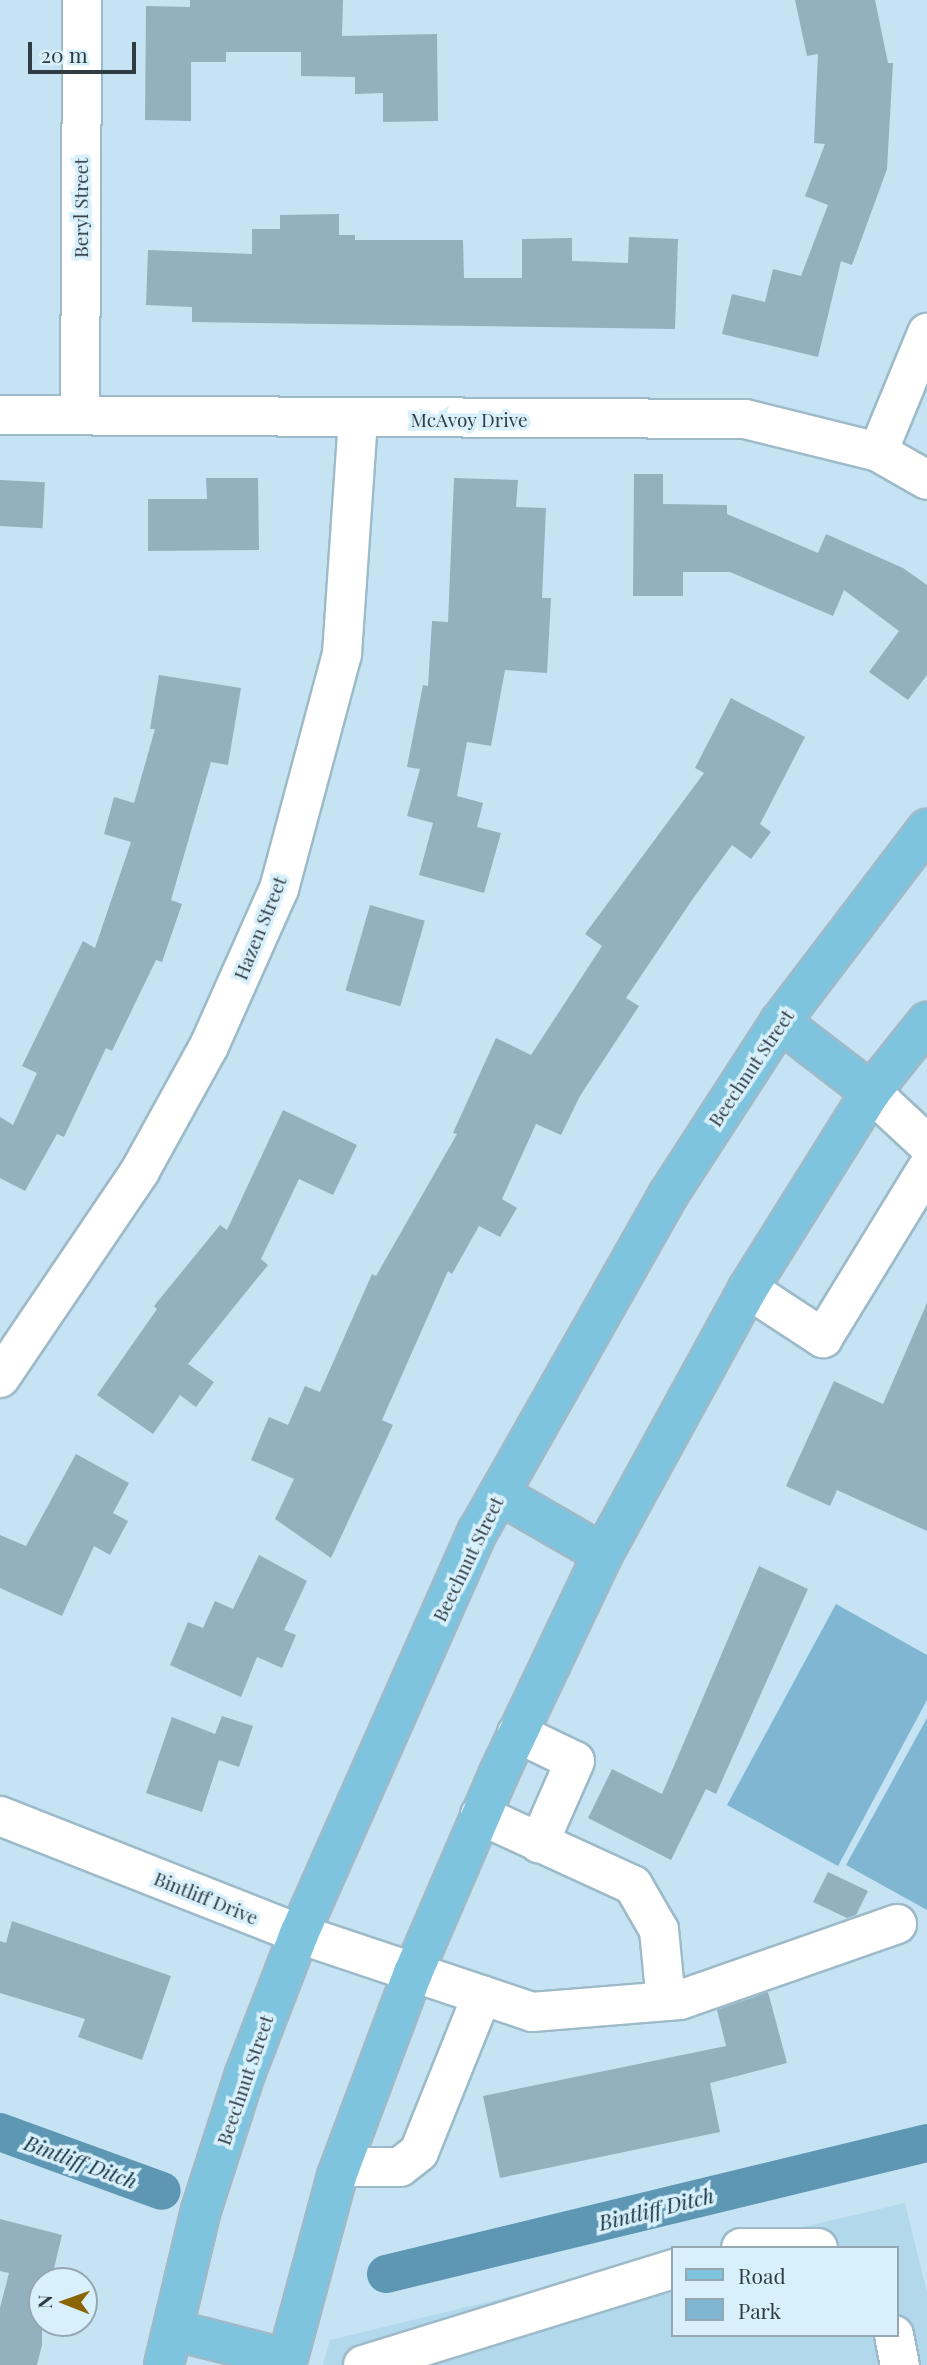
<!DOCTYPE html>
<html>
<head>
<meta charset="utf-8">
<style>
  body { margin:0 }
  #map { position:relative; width:927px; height:2365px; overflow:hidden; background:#c5e3f3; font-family:"Playfair Display",serif }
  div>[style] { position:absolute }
  .built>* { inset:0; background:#b2d8ec }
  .green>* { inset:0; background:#80b6d1 }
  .canal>* { height:38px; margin:-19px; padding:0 19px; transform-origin:19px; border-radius:19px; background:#5d97b4 }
  .building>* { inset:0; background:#93b0bf; transform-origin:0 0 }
  .roads { filter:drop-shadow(2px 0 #9dbac9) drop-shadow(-2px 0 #9dbac9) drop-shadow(0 2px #9dbac9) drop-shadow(0 -2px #9dbac9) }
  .minor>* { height:38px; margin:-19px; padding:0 19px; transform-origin:19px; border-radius:19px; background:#fff }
  .major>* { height:38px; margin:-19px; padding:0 19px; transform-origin:19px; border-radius:19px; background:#7fc4df }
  span { translate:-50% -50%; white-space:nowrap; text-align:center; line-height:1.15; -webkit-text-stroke:7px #d8f0fc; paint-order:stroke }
  .street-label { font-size:19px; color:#303c42 }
  .water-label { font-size:21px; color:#14303e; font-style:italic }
  .legend { position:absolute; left:671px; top:2246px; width:228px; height:91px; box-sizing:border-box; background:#d8f0fc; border:2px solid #95a8b2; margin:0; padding:9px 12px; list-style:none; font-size:21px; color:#303c42 }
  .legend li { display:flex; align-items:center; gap:14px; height:35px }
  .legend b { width:35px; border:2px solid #95a8b2 }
  .north { position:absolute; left:28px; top:2267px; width:70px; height:70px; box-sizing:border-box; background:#d8f0fc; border:2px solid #95a8b2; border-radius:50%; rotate:271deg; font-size:19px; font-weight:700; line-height:28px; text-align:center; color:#303c42 }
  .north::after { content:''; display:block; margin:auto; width:24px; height:32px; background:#8a6302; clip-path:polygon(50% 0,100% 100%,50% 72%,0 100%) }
  .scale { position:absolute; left:28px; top:42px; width:108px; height:32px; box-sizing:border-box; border:4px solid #303c42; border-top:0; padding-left:9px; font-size:21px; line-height:24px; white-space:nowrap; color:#303c42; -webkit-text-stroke:5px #d8f0fc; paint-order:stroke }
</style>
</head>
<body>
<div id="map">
  <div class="built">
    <i style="clip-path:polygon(905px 2203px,927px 2293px,927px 2365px,323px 2365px,330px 2340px,673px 2257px,673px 2335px,897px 2335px,897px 2248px,714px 2248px)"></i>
  </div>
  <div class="green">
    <i style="clip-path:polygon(836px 1604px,927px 1655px,927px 1700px,838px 1866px,727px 1805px)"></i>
    <i style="clip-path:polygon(927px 1718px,927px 1910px,846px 1865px)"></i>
  </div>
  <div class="canal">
    <i style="left:0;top:2132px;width:172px;rotate:20deg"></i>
    <i style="left:386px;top:2274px;width:557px;rotate:-13.61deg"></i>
  </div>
  <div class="building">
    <i style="clip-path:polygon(190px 0,343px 0,342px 36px,437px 34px,438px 121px,383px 122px,383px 93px,355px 94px,355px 77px,301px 76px,301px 52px,226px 52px,226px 62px,191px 62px,191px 121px,145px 120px,146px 6px,190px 7px)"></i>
    <i style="clip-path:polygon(795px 0,875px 0,888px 63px,893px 63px,887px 169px,852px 265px,841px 261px,818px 357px,722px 334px,732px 294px,765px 302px,773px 269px,801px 276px,828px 205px,805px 196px,825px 144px,814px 143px,818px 54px,807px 56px)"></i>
    <i style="clip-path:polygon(339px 214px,339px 235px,355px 235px,355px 240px,463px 240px,464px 278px,522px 278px,522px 239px,572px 238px,572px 261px,628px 263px,629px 237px,678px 239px,675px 329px,192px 322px,192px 307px,146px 305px,148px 250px,252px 254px,252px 229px,280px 229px,280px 215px)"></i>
    <i style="clip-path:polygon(634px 474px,663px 474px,663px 504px,727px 505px,727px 514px,818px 553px,826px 534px,903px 568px,927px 585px,927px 675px,908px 700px,869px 672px,899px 631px,844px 590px,833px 616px,730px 572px,683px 572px,683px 596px,633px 596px)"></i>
    <i style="clip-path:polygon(206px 478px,258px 478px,259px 550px,148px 551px,148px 499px,207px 499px)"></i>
    <i style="clip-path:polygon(454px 478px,518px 480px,516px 507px,546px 508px,542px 598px,551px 598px,547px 673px,505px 670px,491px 746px,467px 742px,457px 796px,483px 803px,477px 827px,501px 833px,484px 893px,419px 875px,433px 823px,407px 816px,420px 769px,407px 767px,423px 685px,428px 686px,432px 621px,448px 622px)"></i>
    <i style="left:0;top:480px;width:45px;height:46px;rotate:3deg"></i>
    <i style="clip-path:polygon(159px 675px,241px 688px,228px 765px,211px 762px,171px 900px,182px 904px,162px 962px,156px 960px,112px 1051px,106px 1048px,64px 1137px,57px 1134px,25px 1191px,0 1178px,0 1117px,13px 1125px,37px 1073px,22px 1066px,83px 941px,95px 948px,131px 842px,104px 834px,114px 797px,134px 803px,155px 729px,150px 729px)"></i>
    <i style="clip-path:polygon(731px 698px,805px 737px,760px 824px,771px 832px,751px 859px,732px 845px,692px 900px,626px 998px,639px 1006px,580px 1096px,561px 1135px,536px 1124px,502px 1199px,517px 1208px,500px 1237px,479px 1226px,452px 1274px,448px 1271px,382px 1420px,393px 1425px,331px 1558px,275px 1519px,294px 1479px,251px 1460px,269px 1417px,288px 1425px,305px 1386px,320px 1392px,372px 1274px,376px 1276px,457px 1134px,453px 1133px,496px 1038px,531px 1055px,602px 946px,585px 934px,704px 773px,695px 768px)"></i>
    <i style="left:370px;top:905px;width:57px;height:89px;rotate:16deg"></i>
    <i style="clip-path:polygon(283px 1110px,357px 1145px,333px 1195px,299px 1179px,261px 1259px,268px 1265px,188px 1364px,214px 1382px,196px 1407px,180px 1395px,153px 1434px,97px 1395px,157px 1309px,154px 1306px,220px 1225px,227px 1230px)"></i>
    <i style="clip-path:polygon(927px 1303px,927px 1531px,837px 1490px,830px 1506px,786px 1486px,834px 1381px,883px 1404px)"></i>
    <i style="clip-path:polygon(76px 1454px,129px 1483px,113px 1513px,128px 1521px,110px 1555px,94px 1546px,62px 1616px,0 1588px,0 1535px,26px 1546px)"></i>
    <i style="clip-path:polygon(259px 1555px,307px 1581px,284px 1630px,296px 1635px,282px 1668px,257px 1657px,241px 1697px,170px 1665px,188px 1622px,203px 1628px,215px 1601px,233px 1609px)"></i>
    <i style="clip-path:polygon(759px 1566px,808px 1589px,716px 1794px,706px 1789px,671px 1860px,588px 1818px,612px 1769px,662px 1794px)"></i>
    <i style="clip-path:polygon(222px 1716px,253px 1726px,239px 1767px,219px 1760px,202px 1812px,146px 1793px,172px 1717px,215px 1734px)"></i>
    <i style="clip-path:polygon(828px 1872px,868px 1891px,856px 1915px,847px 1918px,813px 1902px)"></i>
    <i style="clip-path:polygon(12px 1921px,171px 1976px,142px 2060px,78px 2037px,85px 2019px,0 1993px,0 1941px,6px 1943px)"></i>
    <i style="clip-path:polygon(768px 1992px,787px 2063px,710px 2083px,720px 2132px,500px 2178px,483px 2096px,726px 2046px,717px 2010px)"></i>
    <i style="clip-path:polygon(0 2219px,62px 2235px,51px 2281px,42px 2281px,42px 2345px,37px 2365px,0 2365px,0 2308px,9px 2273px,0 2271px)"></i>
  </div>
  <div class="roads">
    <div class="minor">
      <i style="left:0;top:415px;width:745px;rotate:0.31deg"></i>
      <i style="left:745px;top:419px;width:137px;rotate:13.9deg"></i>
      <i style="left:878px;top:452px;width:56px;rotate:29.7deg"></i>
      <i style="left:80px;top:415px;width:415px;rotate:-89.7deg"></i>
      <i style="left:878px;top:452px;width:129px;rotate:-67.6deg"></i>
      <i style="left:871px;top:1092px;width:76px;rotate:42.9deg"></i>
      <i style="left:748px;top:1289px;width:90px;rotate:33.2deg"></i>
      <i style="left:823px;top:1338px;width:199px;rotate:-58.5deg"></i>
      <i style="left:0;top:1378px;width:250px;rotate:-55.9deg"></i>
      <i style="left:140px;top:1171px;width:143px;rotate:-61.1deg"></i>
      <i style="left:209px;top:1046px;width:172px;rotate:-66deg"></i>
      <i style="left:279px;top:889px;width:243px;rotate:-75deg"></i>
      <i style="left:342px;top:654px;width:235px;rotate:-86.1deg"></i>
      <i style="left:517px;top:1733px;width:64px;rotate:25.8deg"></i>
      <i style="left:575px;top:1761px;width:90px;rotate:113.7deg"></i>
      <i style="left:480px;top:1815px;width:168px;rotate:24.6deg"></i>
      <i style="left:633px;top:1885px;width:52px;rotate:60deg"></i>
      <i style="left:659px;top:1930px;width:71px;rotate:84.4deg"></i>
      <i style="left:0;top:1816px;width:321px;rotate:21.5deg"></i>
      <i style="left:299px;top:1934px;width:246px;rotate:18.5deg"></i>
      <i style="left:532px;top:2012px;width:148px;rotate:-4.6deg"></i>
      <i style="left:680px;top:2000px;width:230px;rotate:-19.3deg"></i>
      <i style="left:341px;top:2167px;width:59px"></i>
      <i style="left:400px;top:2167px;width:24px;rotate:-38deg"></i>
      <i style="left:419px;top:2152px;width:169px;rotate:-68.1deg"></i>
      <i style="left:741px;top:2248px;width:77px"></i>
      <i style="left:894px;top:2335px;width:31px;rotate:79deg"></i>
      <i style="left:363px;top:2365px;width:325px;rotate:-17.2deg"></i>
    </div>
    <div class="major">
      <i style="left:780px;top:1022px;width:115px;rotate:37.6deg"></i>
      <i style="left:499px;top:1494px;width:120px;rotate:30deg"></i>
      <i style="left:173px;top:2330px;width:118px;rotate:14.3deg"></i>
      <i style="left:164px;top:2365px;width:159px;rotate:-76.6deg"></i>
      <i style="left:201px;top:2210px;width:143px;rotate:-72.1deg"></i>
      <i style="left:245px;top:2074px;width:150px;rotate:-68.9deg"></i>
      <i style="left:299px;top:1934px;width:441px;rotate:-66.1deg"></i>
      <i style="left:478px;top:1531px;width:386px;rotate:-60.5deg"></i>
      <i style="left:668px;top:1195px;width:206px;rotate:-57.1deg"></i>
      <i style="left:780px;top:1022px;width:243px;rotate:-52.7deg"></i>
      <i style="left:286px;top:2365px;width:196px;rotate:-74.9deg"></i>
      <i style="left:337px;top:2176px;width:217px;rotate:-69.5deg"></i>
      <i style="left:413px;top:1973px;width:218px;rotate:-66.7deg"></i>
      <i style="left:499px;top:1773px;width:242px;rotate:-64.6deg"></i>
      <i style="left:603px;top:1554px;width:302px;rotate:-61.3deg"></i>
      <i style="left:748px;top:1289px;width:232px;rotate:-58deg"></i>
      <i style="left:871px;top:1092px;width:90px;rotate:-51.3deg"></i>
    </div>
  </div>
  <div class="street-label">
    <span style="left:81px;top:208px;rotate:-90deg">Beryl Street</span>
    <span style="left:469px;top:420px">McAvoy Drive</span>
    <span style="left:260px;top:928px;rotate:-68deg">Hazen Street</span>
    <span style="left:751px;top:1068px;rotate:-56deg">Beechnut Street</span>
    <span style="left:468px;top:1559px;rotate:-64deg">Beechnut Street</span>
    <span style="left:206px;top:1898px;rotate:22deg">Bintliff Drive</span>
    <span style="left:245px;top:2080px;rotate:-71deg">Beechnut Street</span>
  </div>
  <div class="water-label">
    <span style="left:81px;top:2161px;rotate:20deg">Bintliff Ditch</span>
    <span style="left:656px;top:2208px;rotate:-14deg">Bintliff Ditch</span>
  </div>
  <ul class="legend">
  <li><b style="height:9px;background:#7fc4df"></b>Road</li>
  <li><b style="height:19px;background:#80b6d1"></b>Park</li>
  </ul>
  <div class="north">N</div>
  <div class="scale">20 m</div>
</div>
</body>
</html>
